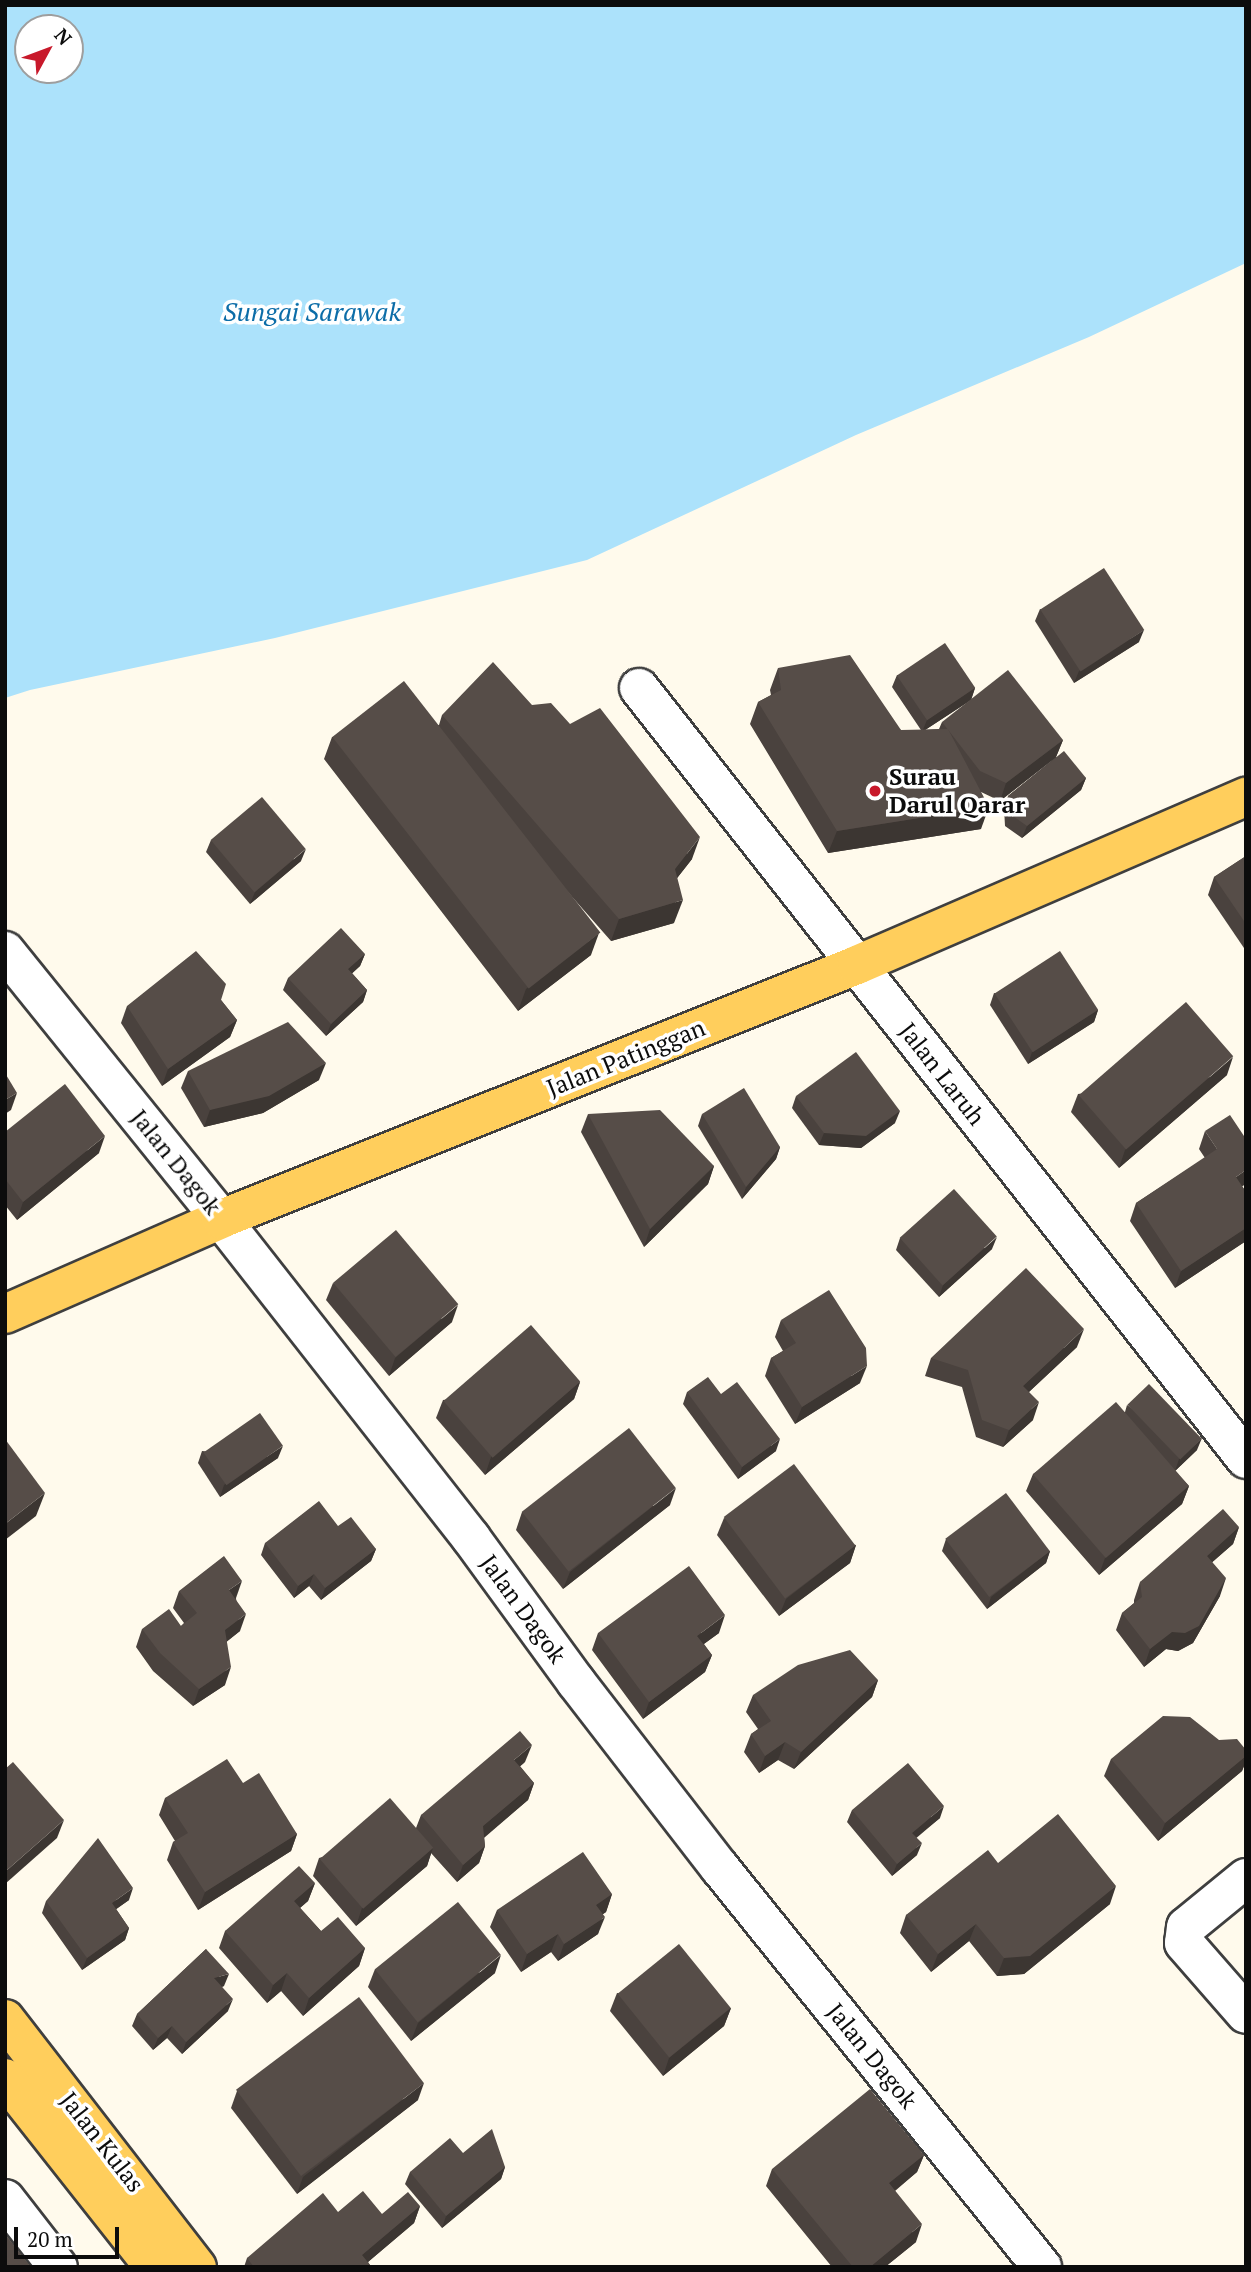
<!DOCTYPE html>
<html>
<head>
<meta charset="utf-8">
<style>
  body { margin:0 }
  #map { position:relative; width:1251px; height:2272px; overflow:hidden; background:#fffaec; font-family:"PT Serif",serif }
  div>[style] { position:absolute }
  .water>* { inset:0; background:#ace2fb }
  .roads { filter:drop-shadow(2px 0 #3f3f3f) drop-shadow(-2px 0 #3f3f3f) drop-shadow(0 2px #3f3f3f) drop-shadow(0 -2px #3f3f3f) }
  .minor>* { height:38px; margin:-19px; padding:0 19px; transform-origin:19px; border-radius:19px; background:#fff }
  .major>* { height:38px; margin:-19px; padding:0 19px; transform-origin:19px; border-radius:19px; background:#ffce5c }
  .wall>* { inset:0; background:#4a423e }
  .shaded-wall>* { inset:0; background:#3c3632 }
  .building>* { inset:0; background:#564d48; transform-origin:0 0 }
  .dots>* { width:19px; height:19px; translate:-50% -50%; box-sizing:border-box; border:4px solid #fff; border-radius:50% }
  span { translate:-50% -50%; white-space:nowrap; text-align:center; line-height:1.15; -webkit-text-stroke:7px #fff; paint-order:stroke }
  .poi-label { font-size:24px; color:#0c0c0c; font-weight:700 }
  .left { translate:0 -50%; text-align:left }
  .street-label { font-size:24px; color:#0c0c0c }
  .water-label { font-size:26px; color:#0c6da8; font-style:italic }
  .frame { position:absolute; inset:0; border:7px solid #0c0c0c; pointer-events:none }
  .north { position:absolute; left:14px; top:14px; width:70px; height:70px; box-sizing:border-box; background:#fff; border:2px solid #9e9e9e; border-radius:50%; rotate:49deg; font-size:19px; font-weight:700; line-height:28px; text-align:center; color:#0c0c0c }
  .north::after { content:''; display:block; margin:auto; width:24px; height:32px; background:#c8192b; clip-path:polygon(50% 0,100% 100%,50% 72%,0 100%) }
  .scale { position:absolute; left:14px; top:2227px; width:105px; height:32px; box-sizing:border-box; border:4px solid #0c0c0c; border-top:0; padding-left:9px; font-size:21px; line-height:24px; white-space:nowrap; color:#0c0c0c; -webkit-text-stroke:5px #fff; paint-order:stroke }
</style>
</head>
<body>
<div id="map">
  <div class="water">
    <i style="clip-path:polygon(evenodd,5px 5px,1246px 5px,1246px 263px,1089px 337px,856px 435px,587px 560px,275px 638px,30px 690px,5px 698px,5px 5px,28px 28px,70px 28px,70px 70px,28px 70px,28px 28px)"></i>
  </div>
  <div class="roads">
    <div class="minor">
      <i style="left:639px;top:688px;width:981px;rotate:51.79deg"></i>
      <i style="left:5px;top:951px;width:344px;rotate:51.1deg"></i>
      <i style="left:221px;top:1219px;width:405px;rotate:51.9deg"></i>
      <i style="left:471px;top:1538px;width:178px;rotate:53.9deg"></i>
      <i style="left:576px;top:1682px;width:235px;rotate:52.3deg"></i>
      <i style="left:720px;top:1868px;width:513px;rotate:51.1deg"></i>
      <i style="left:1246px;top:1878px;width:77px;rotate:140.8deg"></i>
      <i style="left:1186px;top:1927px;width:16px;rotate:97deg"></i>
      <i style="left:1184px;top:1943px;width:94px;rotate:48.9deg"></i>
      <i style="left:5px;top:2199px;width:86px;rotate:52.1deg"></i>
    </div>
    <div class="major">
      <i style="left:5px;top:1314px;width:236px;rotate:-23.7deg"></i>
      <i style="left:221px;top:1219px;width:685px;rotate:-21.77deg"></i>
      <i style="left:857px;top:965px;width:424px;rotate:-23.4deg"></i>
      <i style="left:5px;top:2019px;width:314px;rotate:52.3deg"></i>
      <i style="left:5px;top:2078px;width:241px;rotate:51.7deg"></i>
    </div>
  </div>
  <div class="wall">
    <i style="clip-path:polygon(1040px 609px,1139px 642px,1074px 683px,1035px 621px)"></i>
    <i style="clip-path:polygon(778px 668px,901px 730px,921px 730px,892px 687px,897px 675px,975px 688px,971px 700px,925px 730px,939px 729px,942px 722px,1063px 740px,1056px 757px,1086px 778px,1081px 790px,1022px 838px,1005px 826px,1004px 808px,1008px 796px,1055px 758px,1000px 801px,981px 792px,981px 829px,828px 853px,750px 724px,758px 702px,771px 695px,770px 690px)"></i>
    <i style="clip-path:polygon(532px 705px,692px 859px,677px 878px,674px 923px,611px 941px,559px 882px,591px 955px,518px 1011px,324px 759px,332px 737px,439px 725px,442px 715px)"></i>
    <i style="clip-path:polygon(211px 840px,301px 861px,250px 904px,206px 852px)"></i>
    <i style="clip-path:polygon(1246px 856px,1246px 951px,1208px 895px,1214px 877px)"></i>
    <i style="clip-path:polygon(365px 954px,360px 966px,352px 973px,367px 990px,363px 1002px,326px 1036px,283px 990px,288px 978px)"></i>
    <i style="clip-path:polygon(994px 993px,1098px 1010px,1094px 1022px,1028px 1064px,990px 1005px)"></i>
    <i style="clip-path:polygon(221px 1000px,237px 1020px,230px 1037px,162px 1086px,121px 1023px,127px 1006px)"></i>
    <i style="clip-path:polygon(188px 1071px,319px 1080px,263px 1113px,204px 1127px,181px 1088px)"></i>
    <i style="clip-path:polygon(1227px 1075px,1119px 1168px,1071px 1112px,1078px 1094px)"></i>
    <i style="clip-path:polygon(796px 1096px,895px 1123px,861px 1148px,819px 1145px,792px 1108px)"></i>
    <i style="clip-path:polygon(588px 1114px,714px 1166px,708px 1184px,644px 1247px,581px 1132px)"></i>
    <i style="clip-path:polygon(702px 1114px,780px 1147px,776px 1159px,742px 1199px,698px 1126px)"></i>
    <i style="clip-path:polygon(1205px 1131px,1246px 1192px,1246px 1241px,1175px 1288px,1130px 1221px,1136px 1203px,1205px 1158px,1199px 1149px)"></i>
    <i style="clip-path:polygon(5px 1132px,99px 1153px,17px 1220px,5px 1205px)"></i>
    <i style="clip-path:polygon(900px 1238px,992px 1249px,939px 1297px,896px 1250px)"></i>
    <i style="clip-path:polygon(333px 1283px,452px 1322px,389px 1376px,326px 1300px)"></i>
    <i style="clip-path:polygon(781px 1320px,860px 1383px,795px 1424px,765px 1376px,771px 1358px,783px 1351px,775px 1337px)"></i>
    <i style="clip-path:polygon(1077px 1347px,1029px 1392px,1033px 1420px,1003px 1447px,976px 1437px,962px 1387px,925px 1376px,931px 1358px)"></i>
    <i style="clip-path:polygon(580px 1382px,574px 1399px,485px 1475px,436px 1418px,443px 1400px)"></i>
    <i style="clip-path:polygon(687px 1392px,721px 1394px,776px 1451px,738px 1479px,683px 1404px)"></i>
    <i style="clip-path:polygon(1127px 1405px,1197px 1450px,1175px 1471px,1189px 1486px,1182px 1504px,1099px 1575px,1026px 1491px,1033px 1474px,1125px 1412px)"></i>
    <i style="clip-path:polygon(202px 1451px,278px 1458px,220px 1497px,198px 1463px)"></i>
    <i style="clip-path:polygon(670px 1505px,563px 1589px,516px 1530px,522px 1512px)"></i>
    <i style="clip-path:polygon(724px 1518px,856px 1545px,850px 1563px,779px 1616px,717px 1535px)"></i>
    <i style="clip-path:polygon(338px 1526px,376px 1549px,371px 1561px,321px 1600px,309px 1586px,294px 1598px,261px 1555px,265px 1543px)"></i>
    <i style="clip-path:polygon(1239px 1527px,1233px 1544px,1212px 1562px,1220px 1596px,1193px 1643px,1178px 1651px,1166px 1649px,1144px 1667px,1116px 1630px,1122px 1613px,1134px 1603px,1134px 1600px,1140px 1582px)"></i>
    <i style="clip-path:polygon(946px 1539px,1050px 1551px,1046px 1563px,987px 1609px,942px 1551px)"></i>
    <i style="clip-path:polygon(179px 1591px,236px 1598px,240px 1631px,227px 1641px,225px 1685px,193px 1706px,153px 1671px,136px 1647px,142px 1629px,181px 1626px,184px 1623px,173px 1608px)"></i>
    <i style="clip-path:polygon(598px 1633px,719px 1633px,704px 1644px,712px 1655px,705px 1672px,643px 1719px,592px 1650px)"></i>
    <i style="clip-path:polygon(878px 1680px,872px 1697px,794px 1769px,778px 1760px,759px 1773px,744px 1752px,751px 1734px,758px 1729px,746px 1712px,753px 1695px)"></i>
    <i style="clip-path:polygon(1246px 1750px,1246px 1761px,1242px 1771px,1158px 1841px,1104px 1776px,1111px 1759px)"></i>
    <i style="clip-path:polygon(525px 1762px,520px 1766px,534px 1783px,528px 1800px,484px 1837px,485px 1846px,479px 1863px,457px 1882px,431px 1853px,427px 1866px,356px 1926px,313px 1876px,319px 1858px,416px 1828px,421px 1815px)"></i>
    <i style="clip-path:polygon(243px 1783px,297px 1834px,291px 1851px,198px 1910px,167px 1860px,173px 1842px,175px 1841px,159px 1815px,165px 1798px)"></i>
    <i style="clip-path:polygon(852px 1810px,940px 1818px,916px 1837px,917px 1855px,892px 1876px,847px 1822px)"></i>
    <i style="clip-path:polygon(998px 1863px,1110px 1904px,1024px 1974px,997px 1976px,969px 1941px,931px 1972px,900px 1933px,906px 1915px)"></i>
    <i style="clip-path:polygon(315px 1883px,308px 1901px,300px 1908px,321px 1931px,365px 1948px,359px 1966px,303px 2016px,281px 1991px,267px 2003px,219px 1948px,225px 1931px)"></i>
    <i style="clip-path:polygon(612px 1894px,606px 1912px,603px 1914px,598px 1934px,558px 1961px,551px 1952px,521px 1972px,490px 1927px,497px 1910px)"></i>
    <i style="clip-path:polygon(129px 1900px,116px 1909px,129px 1928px,125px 1940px,82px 1970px,42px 1913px,46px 1901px)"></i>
    <i style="clip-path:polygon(206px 1949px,224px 1986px,222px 1987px,228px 2011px,182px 2054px,167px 2038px,153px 2050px,132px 2026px,137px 2014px)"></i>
    <i style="clip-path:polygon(375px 1969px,495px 1973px,411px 2041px,368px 1987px)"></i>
    <i style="clip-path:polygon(617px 1993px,731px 2008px,724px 2026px,663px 2076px,610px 2011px)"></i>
    <i style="clip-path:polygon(237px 2091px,418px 2100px,297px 2194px,231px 2108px)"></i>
    <i style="clip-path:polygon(463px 2153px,505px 2167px,501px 2179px,442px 2228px,405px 2184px,410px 2172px)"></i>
    <i style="clip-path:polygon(924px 2155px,917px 2172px,895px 2191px,916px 2242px,885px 2267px,832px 2267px,766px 2186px,772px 2169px)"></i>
    <i style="clip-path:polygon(420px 2206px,414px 2223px,368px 2262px,371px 2267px,244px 2267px,247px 2258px,338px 2212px,382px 2214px)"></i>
  </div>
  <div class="shaded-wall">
    <i style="clip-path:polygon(1144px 630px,1139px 642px,1074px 683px,1079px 671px)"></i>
    <i style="clip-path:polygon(975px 688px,971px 700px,922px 732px,927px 720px)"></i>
    <i style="clip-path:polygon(1063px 740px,1056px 757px,1000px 801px,1006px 783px)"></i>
    <i style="clip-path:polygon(1086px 778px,1081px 790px,1022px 838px,1027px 826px)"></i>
    <i style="clip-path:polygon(989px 807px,981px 829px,828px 853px,837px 831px)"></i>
    <i style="clip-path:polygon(700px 837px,692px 859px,667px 891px,675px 869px)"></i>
    <i style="clip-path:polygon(306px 849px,301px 861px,250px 904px,255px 892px)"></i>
    <i style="clip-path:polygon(683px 900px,674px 923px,611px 941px,619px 919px)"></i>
    <i style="clip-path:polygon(599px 933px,591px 955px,518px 1011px,526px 989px)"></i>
    <i style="clip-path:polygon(365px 954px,360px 966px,344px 981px,348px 969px)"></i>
    <i style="clip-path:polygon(367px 990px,363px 1002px,326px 1036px,331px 1024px)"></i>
    <i style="clip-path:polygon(1098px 1010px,1094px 1022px,1028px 1064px,1032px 1052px)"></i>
    <i style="clip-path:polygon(237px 1020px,230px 1037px,162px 1086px,168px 1069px)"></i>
    <i style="clip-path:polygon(1233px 1057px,1227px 1075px,1119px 1168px,1125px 1150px)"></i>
    <i style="clip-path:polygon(326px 1063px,319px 1080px,263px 1113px,204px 1127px,210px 1110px)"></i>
    <i style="clip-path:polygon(17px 1093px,11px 1110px,5px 1114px,5px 1100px)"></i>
    <i style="clip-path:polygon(900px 1111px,895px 1123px,861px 1148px,819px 1145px,824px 1133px)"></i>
    <i style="clip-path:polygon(105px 1136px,99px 1153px,17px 1220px,23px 1202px)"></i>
    <i style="clip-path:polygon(780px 1147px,776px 1159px,742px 1199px,746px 1187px)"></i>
    <i style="clip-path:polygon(714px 1166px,708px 1184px,644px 1247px,650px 1229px)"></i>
    <i style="clip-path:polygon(1246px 1170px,1246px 1184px,1229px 1194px,1236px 1177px)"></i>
    <i style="clip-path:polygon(1246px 1228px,1246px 1241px,1175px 1288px,1181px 1271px)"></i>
    <i style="clip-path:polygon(997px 1237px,992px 1249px,939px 1297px,943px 1285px)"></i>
    <i style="clip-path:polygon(458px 1305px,452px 1322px,389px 1376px,395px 1358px)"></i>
    <i style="clip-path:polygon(1084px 1329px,1077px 1347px,1017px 1403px,1023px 1386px)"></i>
    <i style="clip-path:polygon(867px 1366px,860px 1383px,795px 1424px,802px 1407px)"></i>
    <i style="clip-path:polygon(580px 1382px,574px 1399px,485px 1475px,491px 1457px)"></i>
    <i style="clip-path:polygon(1039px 1402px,1033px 1420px,1003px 1447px,1009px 1430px)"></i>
    <i style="clip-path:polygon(1202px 1438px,1197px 1450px,1175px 1471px,1179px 1459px)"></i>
    <i style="clip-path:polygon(780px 1439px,776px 1451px,738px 1479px,742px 1467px)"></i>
    <i style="clip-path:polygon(283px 1446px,278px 1458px,220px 1497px,224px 1485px)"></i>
    <i style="clip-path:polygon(1189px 1486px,1182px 1504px,1099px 1575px,1105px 1558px)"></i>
    <i style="clip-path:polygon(676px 1488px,670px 1505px,563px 1589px,570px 1572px)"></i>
    <i style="clip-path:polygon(45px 1493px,36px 1516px,5px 1540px,5px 1524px)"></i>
    <i style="clip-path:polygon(1239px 1527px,1233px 1544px,1200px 1573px,1207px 1556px)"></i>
    <i style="clip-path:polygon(856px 1545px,850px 1563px,779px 1616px,786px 1599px)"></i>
    <i style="clip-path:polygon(376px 1549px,371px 1561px,321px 1600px,325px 1588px)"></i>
    <i style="clip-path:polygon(1050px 1551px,1046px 1563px,987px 1609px,991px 1597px)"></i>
    <i style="clip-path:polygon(314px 1574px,309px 1586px,294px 1598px,298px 1586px)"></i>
    <i style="clip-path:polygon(1226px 1578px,1220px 1596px,1193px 1643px,1178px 1651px,1166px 1649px,1144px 1667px,1150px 1649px)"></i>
    <i style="clip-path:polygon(242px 1581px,236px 1598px,223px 1608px,229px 1590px)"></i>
    <i style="clip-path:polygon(246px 1614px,240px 1631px,219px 1648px,225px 1630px)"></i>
    <i style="clip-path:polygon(725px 1615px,719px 1633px,691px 1653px,697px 1636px)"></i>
    <i style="clip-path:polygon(712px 1655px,705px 1672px,643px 1719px,649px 1702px)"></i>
    <i style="clip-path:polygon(231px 1667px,225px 1685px,193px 1706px,199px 1689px)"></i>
    <i style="clip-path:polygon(878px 1680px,872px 1697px,794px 1769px,801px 1752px)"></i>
    <i style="clip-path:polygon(785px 1742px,778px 1760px,759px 1773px,765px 1756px)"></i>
    <i style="clip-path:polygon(532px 1745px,525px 1762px,508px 1777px,514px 1760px)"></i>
    <i style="clip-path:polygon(1246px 1756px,1246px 1761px,1242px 1771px,1158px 1841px,1165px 1823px)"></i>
    <i style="clip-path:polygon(534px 1783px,528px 1800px,477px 1844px,483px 1826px)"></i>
    <i style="clip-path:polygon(944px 1806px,940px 1818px,908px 1845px,912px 1833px)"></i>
    <i style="clip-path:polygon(64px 1820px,57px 1838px,5px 1884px,6px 1871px)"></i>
    <i style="clip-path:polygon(297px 1834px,291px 1851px,198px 1910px,205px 1892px)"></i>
    <i style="clip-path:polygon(922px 1843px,917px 1855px,892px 1876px,897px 1864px)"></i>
    <i style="clip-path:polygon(485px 1846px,479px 1863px,457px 1882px,463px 1865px)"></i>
    <i style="clip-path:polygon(433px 1848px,427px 1866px,356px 1926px,362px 1908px)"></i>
    <i style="clip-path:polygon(315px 1883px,308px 1901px,288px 1918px,294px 1901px)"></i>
    <i style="clip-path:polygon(1116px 1886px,1110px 1904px,1024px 1974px,997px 1976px,1004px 1958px)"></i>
    <i style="clip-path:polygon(133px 1888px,129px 1900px,108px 1915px,112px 1903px)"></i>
    <i style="clip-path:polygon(612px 1894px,606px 1912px,590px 1923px,596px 1905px)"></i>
    <i style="clip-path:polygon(605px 1917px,598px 1934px,558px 1961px,564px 1944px)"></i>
    <i style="clip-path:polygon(976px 1924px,969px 1941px,931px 1972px,938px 1954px)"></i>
    <i style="clip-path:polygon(129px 1928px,125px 1940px,82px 1970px,87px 1958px)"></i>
    <i style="clip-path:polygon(558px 1934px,551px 1952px,521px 1972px,527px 1954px)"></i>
    <i style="clip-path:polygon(365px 1948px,359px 1966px,303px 2016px,309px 1998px)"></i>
    <i style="clip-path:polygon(501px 1955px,495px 1973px,411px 2041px,418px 2023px)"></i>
    <i style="clip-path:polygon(287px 1973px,281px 1991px,267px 2003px,273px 1985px)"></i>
    <i style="clip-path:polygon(229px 1974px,224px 1986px,209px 1990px,214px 1978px)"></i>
    <i style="clip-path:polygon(233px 1999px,228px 2011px,182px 2054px,186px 2042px)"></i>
    <i style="clip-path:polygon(731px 2008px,724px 2026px,663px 2076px,669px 2058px)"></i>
    <i style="clip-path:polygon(172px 2026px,167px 2038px,153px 2050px,158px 2038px)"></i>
    <i style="clip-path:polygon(424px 2083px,418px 2100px,297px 2194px,303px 2177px)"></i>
    <i style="clip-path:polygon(924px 2155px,917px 2172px,882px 2201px,889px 2183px)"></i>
    <i style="clip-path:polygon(505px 2167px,501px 2179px,442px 2228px,446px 2216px)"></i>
    <i style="clip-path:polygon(420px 2206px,414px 2223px,362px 2267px,362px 2255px)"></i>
    <i style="clip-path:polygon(922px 2224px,916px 2242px,885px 2267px,870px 2267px)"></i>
  </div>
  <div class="building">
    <i style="left:1104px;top:568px;width:74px;height:76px;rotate:57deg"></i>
    <i style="left:945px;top:643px;width:54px;height:58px;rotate:56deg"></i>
    <i style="clip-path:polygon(850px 655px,901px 730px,948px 729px,989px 807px,837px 831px,758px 702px,781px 690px,778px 668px)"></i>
    <i style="clip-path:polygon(493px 662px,532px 705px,551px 703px,570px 724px,600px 708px,700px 837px,675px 869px,683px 900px,619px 919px,442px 715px)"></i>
    <i style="clip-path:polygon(1008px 670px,1063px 740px,1006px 783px,980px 771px,942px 722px)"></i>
    <i style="left:404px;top:681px;width:319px;height:91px;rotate:52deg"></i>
    <i style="clip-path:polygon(1064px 751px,1086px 778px,1027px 826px,1010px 814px,1008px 796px)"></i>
    <i style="left:262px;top:797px;width:68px;height:67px;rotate:50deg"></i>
    <i style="clip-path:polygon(1246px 856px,1246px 924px,1214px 877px)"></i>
    <i style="clip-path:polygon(341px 928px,365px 954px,348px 969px,367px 990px,331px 1024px,288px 978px)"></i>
    <i style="clip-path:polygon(196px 951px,226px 984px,221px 1000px,237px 1020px,168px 1069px,127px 1006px)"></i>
    <i style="left:1060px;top:951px;width:70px;height:78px;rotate:57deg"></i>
    <i style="left:1186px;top:1002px;width:72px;height:142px;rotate:49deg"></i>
    <i style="clip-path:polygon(288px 1022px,326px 1063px,269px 1096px,210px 1110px,188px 1071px)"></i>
    <i style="clip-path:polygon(856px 1052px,900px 1111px,866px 1136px,824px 1133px,796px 1096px)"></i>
    <i style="clip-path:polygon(5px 1073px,17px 1093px,5px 1100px)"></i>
    <i style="clip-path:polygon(65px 1084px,105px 1136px,23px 1202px,5px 1179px,5px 1132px)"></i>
    <i style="clip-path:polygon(744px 1088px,780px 1147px,746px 1187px,702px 1114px)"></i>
    <i style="clip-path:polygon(660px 1110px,714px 1166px,650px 1229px,588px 1114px)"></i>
    <i style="clip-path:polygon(1230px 1115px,1246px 1139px,1246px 1170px,1236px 1177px,1246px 1192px,1246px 1228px,1181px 1271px,1136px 1203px,1217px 1149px,1205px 1131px)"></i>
    <i style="left:954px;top:1189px;width:64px;height:73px;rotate:48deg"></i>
    <i style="left:396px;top:1230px;width:97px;height:82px;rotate:50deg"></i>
    <i style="clip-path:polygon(1026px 1268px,1084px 1329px,1023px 1386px,1039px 1402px,1009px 1430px,982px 1420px,968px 1370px,931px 1358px)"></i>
    <i style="clip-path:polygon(829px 1290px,866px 1348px,867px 1366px,802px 1407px,771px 1358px,796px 1343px,781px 1320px)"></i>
    <i style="left:531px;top:1325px;width:75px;height:116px;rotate:49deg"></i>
    <i style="clip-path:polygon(708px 1377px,721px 1394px,737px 1382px,780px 1439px,742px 1467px,687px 1392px)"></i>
    <i style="left:1149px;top:1384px;width:76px;height:30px;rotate:46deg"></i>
    <i style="left:1116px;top:1402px;width:111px;height:110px;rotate:49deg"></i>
    <i style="left:260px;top:1413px;width:40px;height:69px;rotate:55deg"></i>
    <i style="left:629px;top:1428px;width:76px;height:136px;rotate:52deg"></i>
    <i style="clip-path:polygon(5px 1439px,45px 1493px,5px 1524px)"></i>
    <i style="left:794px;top:1464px;width:102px;height:88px;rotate:53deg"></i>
    <i style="left:1006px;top:1493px;width:73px;height:76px;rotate:53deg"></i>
    <i style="clip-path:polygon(319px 1501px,338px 1526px,351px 1517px,376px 1549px,325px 1588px,314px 1574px,298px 1586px,265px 1543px)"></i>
    <i style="clip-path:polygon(1223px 1509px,1239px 1527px,1207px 1556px,1226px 1578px,1199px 1626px,1185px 1633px,1172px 1632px,1150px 1649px,1122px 1613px,1142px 1597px,1140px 1582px)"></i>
    <i style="clip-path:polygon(224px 1556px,242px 1581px,229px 1590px,246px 1614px,225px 1630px,231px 1667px,199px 1689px,160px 1653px,142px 1629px,169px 1609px,181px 1626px,197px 1613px,179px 1591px)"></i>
    <i style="clip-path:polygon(689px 1566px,725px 1615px,697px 1636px,712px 1655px,649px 1702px,598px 1633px)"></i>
    <i style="clip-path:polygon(850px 1650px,878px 1680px,801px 1752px,785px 1742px,765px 1756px,751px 1734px,771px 1721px,753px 1695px,798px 1665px)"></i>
    <i style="clip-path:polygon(1163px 1716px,1190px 1717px,1219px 1740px,1237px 1739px,1246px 1750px,1246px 1756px,1165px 1823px,1111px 1759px)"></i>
    <i style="clip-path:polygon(520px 1731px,532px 1745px,514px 1760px,534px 1783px,483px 1826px,485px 1846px,463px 1865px,421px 1815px)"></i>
    <i style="clip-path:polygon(227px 1759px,243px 1783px,259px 1773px,297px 1834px,205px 1892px,173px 1842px,188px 1833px,165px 1798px)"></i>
    <i style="clip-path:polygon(13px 1762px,64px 1820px,6px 1871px,5px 1870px,5px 1769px)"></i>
    <i style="clip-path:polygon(908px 1763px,944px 1806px,912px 1833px,922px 1843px,897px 1864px,852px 1810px)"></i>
    <i style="left:390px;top:1798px;width:66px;height:93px;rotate:49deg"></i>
    <i style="clip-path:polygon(1058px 1814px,1116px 1886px,1030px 1956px,1004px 1958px,976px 1924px,938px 1954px,906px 1915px,988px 1850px,998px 1863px)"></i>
    <i style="clip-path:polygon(98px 1838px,133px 1888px,112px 1903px,129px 1928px,87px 1958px,46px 1901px)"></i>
    <i style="clip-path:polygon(583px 1852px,612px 1894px,596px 1905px,605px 1917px,564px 1944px,558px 1934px,527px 1954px,497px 1910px)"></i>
    <i style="clip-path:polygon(299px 1866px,315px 1883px,294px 1901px,321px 1931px,338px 1917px,365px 1948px,309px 1998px,287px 1973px,273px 1985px,225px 1931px)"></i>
    <i style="left:458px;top:1902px;width:68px;height:107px;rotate:51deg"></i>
    <i style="left:679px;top:1944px;width:82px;height:79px;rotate:51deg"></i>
    <i style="clip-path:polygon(206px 1949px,229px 1974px,214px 1978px,233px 1999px,186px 2042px,172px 2026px,158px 2038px,137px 2014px)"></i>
    <i style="left:359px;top:1997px;width:108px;height:154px;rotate:53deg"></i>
    <i style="clip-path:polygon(870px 2089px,924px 2155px,889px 2183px,922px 2224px,870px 2267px,853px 2267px,772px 2169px)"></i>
    <i style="clip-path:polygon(492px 2129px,505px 2167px,446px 2216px,410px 2172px,450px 2138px,463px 2153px)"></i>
    <i style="clip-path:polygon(363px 2191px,382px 2214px,408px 2192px,420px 2206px,362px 2255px,371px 2266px,371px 2267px,254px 2267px,247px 2258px,323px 2193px,338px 2212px)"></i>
    <i style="clip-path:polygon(5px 2234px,31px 2267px,5px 2267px)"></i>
  </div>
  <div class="dots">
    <i style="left:875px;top:791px;background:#c8192b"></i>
  </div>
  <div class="poi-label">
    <span class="left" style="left:889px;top:791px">Surau<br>Darul Qarar</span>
  </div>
  <div class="street-label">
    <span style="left:626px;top:1058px;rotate:-22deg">Jalan Patinggan</span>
    <span style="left:942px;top:1074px;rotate:52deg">Jalan Laruh</span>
    <span style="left:176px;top:1162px;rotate:51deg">Jalan Dagok</span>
    <span style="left:523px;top:1609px;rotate:54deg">Jalan Dagok</span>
    <span style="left:872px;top:2056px;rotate:51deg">Jalan Dagok</span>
    <span style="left:102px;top:2142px;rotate:52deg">Jalan Kulas</span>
  </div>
  <div class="water-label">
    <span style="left:312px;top:312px">Sungai Sarawak</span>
  </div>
  <div class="frame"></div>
  <div class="north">N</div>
  <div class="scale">20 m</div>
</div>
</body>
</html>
